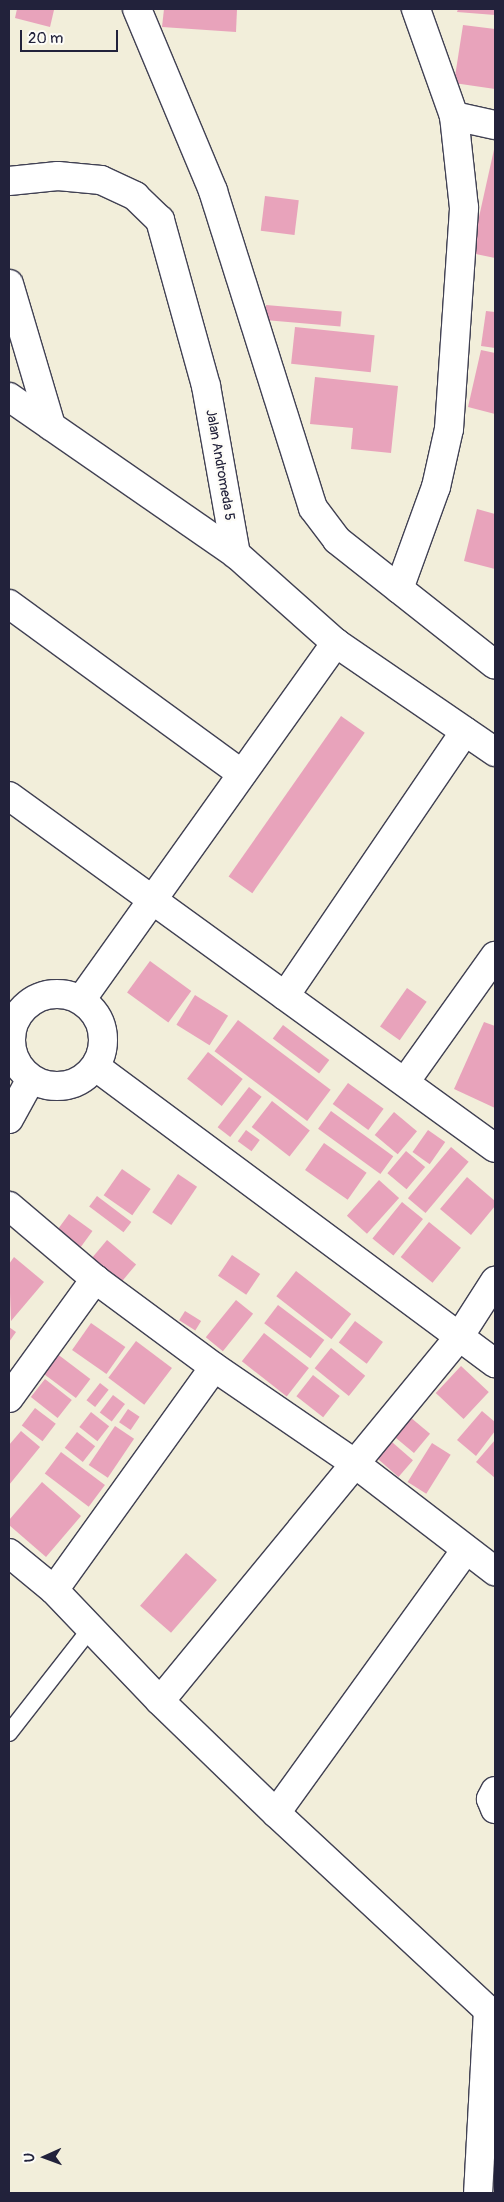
<!DOCTYPE html>
<html>
<head>
<meta charset="utf-8">
<style>
  body { margin:0 }
  #map { position:relative; width:504px; height:2202px; overflow:hidden; background:#f2eeda; font-family:Pangolin,sans-serif }
  div>[style] { position:absolute }
  .building>* { inset:0; background:#e8a3bb; transform-origin:0 0 }
  .roads { filter:drop-shadow(1px 0 #414153) drop-shadow(-1px 0 #414153) drop-shadow(0 1px #414153) drop-shadow(0 -1px #414153) }
  .lane>* { height:16px; margin:-8px; padding:0 8px; transform-origin:8px; border-radius:8px; background:#fff }
  .street>* { height:28px; margin:-14px; padding:0 14px; transform-origin:14px; border-radius:14px; background:#fff }
  .secondary>* { height:28px; margin:-14px; padding:0 14px; transform-origin:14px; border-radius:14px; background:#fff }
  .secondary>.ring { margin:-14px; padding:0; box-sizing:content-box; background:none; border:28px solid #fff; border-radius:50% }
  span { translate:-50% -50%; white-space:nowrap; text-align:center; line-height:1.15; -webkit-text-stroke:4.5px #fdfcf7; paint-order:stroke }
  .street-label { font-size:14px; color:#22223b }
  .frame { position:absolute; inset:0; border:10px solid #22223b; pointer-events:none }
  .north { position:absolute; left:20px; top:2132px; width:50px; height:50px; -webkit-text-stroke:4px #fdfcf7; paint-order:stroke; rotate:268deg; font-size:14px; font-weight:700; line-height:20px; text-align:center; color:#22223b }
  .north::after { content:''; display:block; margin:auto; width:18px; height:22px; background:#22223b; clip-path:polygon(50% 0,100% 100%,50% 72%,0 100%) }
  .scale { position:absolute; left:20px; top:30px; width:98px; height:22px; box-sizing:border-box; border:2px solid #22223b; border-top:0; padding-left:6px; font-size:15px; line-height:18px; white-space:nowrap; color:#22223b; -webkit-text-stroke:4px #fdfcf7; paint-order:stroke }
</style>
</head>
<body>
<div id="map">
  <div class="building">
    <i style="clip-path:polygon(17px 9px,54px 10px,50px 27px,15px 18px)"></i>
    <i style="clip-path:polygon(164px 9px,237px 9px,236px 32px,162px 27px)"></i>
    <i style="clip-path:polygon(458px 9px,495px 9px,495px 15px,457px 12px)"></i>
    <i style="clip-path:polygon(463px 25px,495px 29px,495px 89px,454px 83px)"></i>
    <i style="clip-path:polygon(495px 145px,495px 258px,471px 253px)"></i>
    <i style="left:265px;top:196px;width:34px;height:35px;rotate:7deg"></i>
    <i style="left:266px;top:305px;width:76px;height:15px;rotate:5deg"></i>
    <i style="clip-path:polygon(486px 311px,495px 312px,495px 348px,481px 346px)"></i>
    <i style="left:295px;top:327px;width:80px;height:37px;rotate:6deg"></i>
    <i style="clip-path:polygon(481px 350px,495px 353px,495px 414px,468px 407px)"></i>
    <i style="clip-path:polygon(315px 377px,398px 386px,391px 453px,351px 449px,353px 428px,310px 424px)"></i>
    <i style="clip-path:polygon(477px 509px,495px 514px,495px 569px,464px 561px)"></i>
    <i style="left:341px;top:716px;width:29px;height:196px;rotate:35deg"></i>
    <i style="left:150px;top:961px;width:51px;height:39px;rotate:36deg"></i>
    <i style="left:407px;top:988px;width:24px;height:47px;rotate:35deg"></i>
    <i style="left:195px;top:995px;width:39px;height:35px;rotate:32deg"></i>
    <i style="left:238px;top:1020px;width:116px;height:39px;rotate:37deg"></i>
    <i style="clip-path:polygon(484px 1022px,495px 1026px,495px 1108px,454px 1089px)"></i>
    <i style="left:283px;top:1025px;width:58px;height:17px;rotate:37deg"></i>
    <i style="left:208px;top:1052px;width:44px;height:34px;rotate:38deg"></i>
    <i style="left:348px;top:1083px;width:44px;height:26px;rotate:36deg"></i>
    <i style="left:249px;top:1087px;width:16px;height:51px;rotate:38deg"></i>
    <i style="left:272px;top:1101px;width:48px;height:33px;rotate:38deg"></i>
    <i style="left:331px;top:1111px;width:77px;height:22px;rotate:36deg"></i>
    <i style="left:394px;top:1112px;width:30px;height:30px;rotate:40deg"></i>
    <i style="left:246px;top:1130px;width:17px;height:14px;rotate:36deg"></i>
    <i style="left:428px;top:1130px;width:21px;height:27px;rotate:35deg"></i>
    <i style="left:324px;top:1143px;width:52px;height:33px;rotate:35deg"></i>
    <i style="left:451px;top:1147px;width:23px;height:67px;rotate:40deg"></i>
    <i style="left:406px;top:1151px;width:25px;height:29px;rotate:40deg"></i>
    <i style="left:122px;top:1169px;width:35px;height:32px;rotate:35deg"></i>
    <i style="left:178px;top:1174px;width:23px;height:46px;rotate:34deg"></i>
    <i style="clip-path:polygon(467px 1177px,495px 1201px,495px 1206px,471px 1235px,440px 1209px)"></i>
    <i style="left:379px;top:1180px;width:27px;height:48px;rotate:42deg"></i>
    <i style="left:97px;top:1196px;width:43px;height:13px;rotate:37deg"></i>
    <i style="left:402px;top:1202px;width:27px;height:47px;rotate:39deg"></i>
    <i style="left:69px;top:1214px;width:29px;height:22px;rotate:36deg"></i>
    <i style="left:429px;top:1222px;width:41px;height:45px;rotate:39deg"></i>
    <i style="left:107px;top:1240px;width:38px;height:28px;rotate:40deg"></i>
    <i style="left:232px;top:1255px;width:34px;height:25px;rotate:34deg"></i>
    <i style="clip-path:polygon(14px 1257px,44px 1282px,11px 1321px,9px 1264px)"></i>
    <i style="left:296px;top:1271px;width:70px;height:32px;rotate:38deg"></i>
    <i style="left:236px;top:1300px;width:22px;height:48px;rotate:39deg"></i>
    <i style="left:278px;top:1305px;width:58px;height:23px;rotate:37deg"></i>
    <i style="left:185px;top:1311px;width:19px;height:11px;rotate:32deg"></i>
    <i style="left:355px;top:1321px;width:35px;height:27px;rotate:37deg"></i>
    <i style="left:91px;top:1323px;width:42px;height:33px;rotate:35deg"></i>
    <i style="clip-path:polygon(9px 1327px,16px 1332px,9px 1342px)"></i>
    <i style="left:264px;top:1333px;width:57px;height:36px;rotate:38deg"></i>
    <i style="left:136px;top:1341px;width:45px;height:46px;rotate:37deg"></i>
    <i style="left:331px;top:1348px;width:44px;height:26px;rotate:39deg"></i>
    <i style="left:56px;top:1353px;width:43px;height:24px;rotate:37deg"></i>
    <i style="left:461px;top:1366px;width:38px;height:37px;rotate:43deg"></i>
    <i style="left:313px;top:1375px;width:34px;height:27px;rotate:38deg"></i>
    <i style="left:45px;top:1379px;width:34px;height:23px;rotate:38deg"></i>
    <i style="left:100px;top:1383px;width:11px;height:22px;rotate:38deg"></i>
    <i style="left:113px;top:1395px;width:15px;height:22px;rotate:37deg"></i>
    <i style="left:35px;top:1408px;width:26px;height:22px;rotate:37deg"></i>
    <i style="left:128px;top:1409px;width:14px;height:16px;rotate:34deg"></i>
    <i style="clip-path:polygon(482px 1411px,495px 1422px,495px 1431px,476px 1456px,457px 1440px)"></i>
    <i style="left:91px;top:1412px;width:23px;height:19px;rotate:38deg"></i>
    <i style="left:404px;top:1412px;width:34px;height:25px;rotate:40deg"></i>
    <i style="left:115px;top:1426px;width:23px;height:47px;rotate:34deg"></i>
    <i style="clip-path:polygon(21px 1431px,40px 1447px,9px 1485px,9px 1445px)"></i>
    <i style="left:77px;top:1432px;width:23px;height:20px;rotate:38deg"></i>
    <i style="left:385px;top:1436px;width:37px;height:22px;rotate:41deg"></i>
    <i style="clip-path:polygon(495px 1440px,495px 1478px,476px 1462px)"></i>
    <i style="left:432px;top:1443px;width:22px;height:46px;rotate:32deg"></i>
    <i style="left:61px;top:1452px;width:55px;height:27px;rotate:37deg"></i>
    <i style="clip-path:polygon(42px 1482px,81px 1516px,46px 1557px,9px 1525px,9px 1520px)"></i>
    <i style="left:186px;top:1553px;width:41px;height:70px;rotate:41deg"></i>
  </div>
  <div class="roads">
    <div class="lane">
      <i style="left:9px;top:1733px;width:133px;rotate:-52deg"></i>
    </div>
    <div class="street">
      <i style="left:137px;top:9px;width:197px;rotate:67.3deg"></i>
      <i style="left:213px;top:191px;width:332px;rotate:72.5deg"></i>
      <i style="left:313px;top:508px;width:40px;rotate:53deg"></i>
      <i style="left:337px;top:540px;width:201px;rotate:38.3deg"></i>
      <i style="left:454px;top:116px;width:42px;rotate:12.4deg"></i>
      <i style="left:9px;top:181px;width:49px;rotate:-5.8deg"></i>
      <i style="left:58px;top:176px;width:43px;rotate:5.3deg"></i>
      <i style="left:101px;top:180px;width:38px;rotate:25deg"></i>
      <i style="left:135px;top:196px;width:35px;rotate:44deg"></i>
      <i style="left:160px;top:220px;width:172px;rotate:74.5deg"></i>
      <i style="left:206px;top:386px;width:171px;rotate:79.9deg"></i>
      <i style="left:9px;top:284px;width:148px;rotate:73.5deg"></i>
      <i style="left:9px;top:397px;width:276px;rotate:34.7deg"></i>
      <i style="left:236px;top:554px;width:134px;rotate:41.7deg"></i>
      <i style="left:336px;top:643px;width:193px;rotate:34.4deg"></i>
      <i style="left:399px;top:589px;width:109px;rotate:-70.1deg"></i>
      <i style="left:436px;top:487px;width:59px;rotate:-77.4deg"></i>
      <i style="left:449px;top:429px;width:222px;rotate:-86.1deg"></i>
      <i style="left:464px;top:208px;width:93px;rotate:-96.2deg"></i>
      <i style="left:454px;top:116px;width:114px;rotate:-109.6deg"></i>
      <i style="left:9px;top:604px;width:288px;rotate:36.1deg"></i>
      <i style="left:9px;top:796px;width:600px;rotate:35.92deg"></i>
      <i style="left:285px;top:996px;width:320px;rotate:-55.8deg"></i>
      <i style="left:81px;top:1000px;width:439px;rotate:-54.5deg"></i>
      <i style="left:405px;top:1082px;width:155px;rotate:-54.5deg"></i>
      <i style="left:9px;top:1119px;width:46px;rotate:-61.2deg"></i>
      <i style="left:9px;top:1206px;width:113px;rotate:40.3deg"></i>
      <i style="left:95px;top:1279px;width:148px;rotate:36.5deg"></i>
      <i style="left:214px;top:1367px;width:170px;rotate:34.4deg"></i>
      <i style="left:354px;top:1463px;width:178px;rotate:37.5deg"></i>
      <i style="left:9px;top:1398px;width:147px;rotate:-54.1deg"></i>
      <i style="left:9px;top:1553px;width:58px;rotate:39.4deg"></i>
      <i style="left:54px;top:1590px;width:153px;rotate:46.3deg"></i>
      <i style="left:160px;top:1701px;width:161px;rotate:44deg"></i>
      <i style="left:276px;top:1813px;width:289px;rotate:42.9deg"></i>
      <i style="left:488px;top:2010px;width:183px;rotate:93.1deg"></i>
      <i style="left:54px;top:1590px;width:274px;rotate:-54.3deg"></i>
      <i style="left:160px;top:1701px;width:471px;rotate:-50.6deg"></i>
      <i style="left:459px;top:1337px;width:67px;rotate:-57.3deg"></i>
      <i style="left:495px;top:1791px;width:9px;rotate:117deg"></i>
      <i style="left:491px;top:1799px;width:11px;rotate:68deg"></i>
      <i style="left:276px;top:1813px;width:324px;rotate:-54.2deg"></i>
    </div>
    <div class="secondary">
      <i class="ring" style="left:11px;top:994px;width:64px;height:64px"></i>
      <i style="left:96px;top:1067px;width:497px;rotate:36.6deg"></i>
    </div>
  </div>
  <div class="street-label">
    <span style="left:220px;top:465px;rotate:80deg">Jalan Andromeda 5</span>
  </div>
  <div class="frame"></div>
  <div class="north">U</div>
  <div class="scale">20 m</div>
</div>
</body>
</html>
